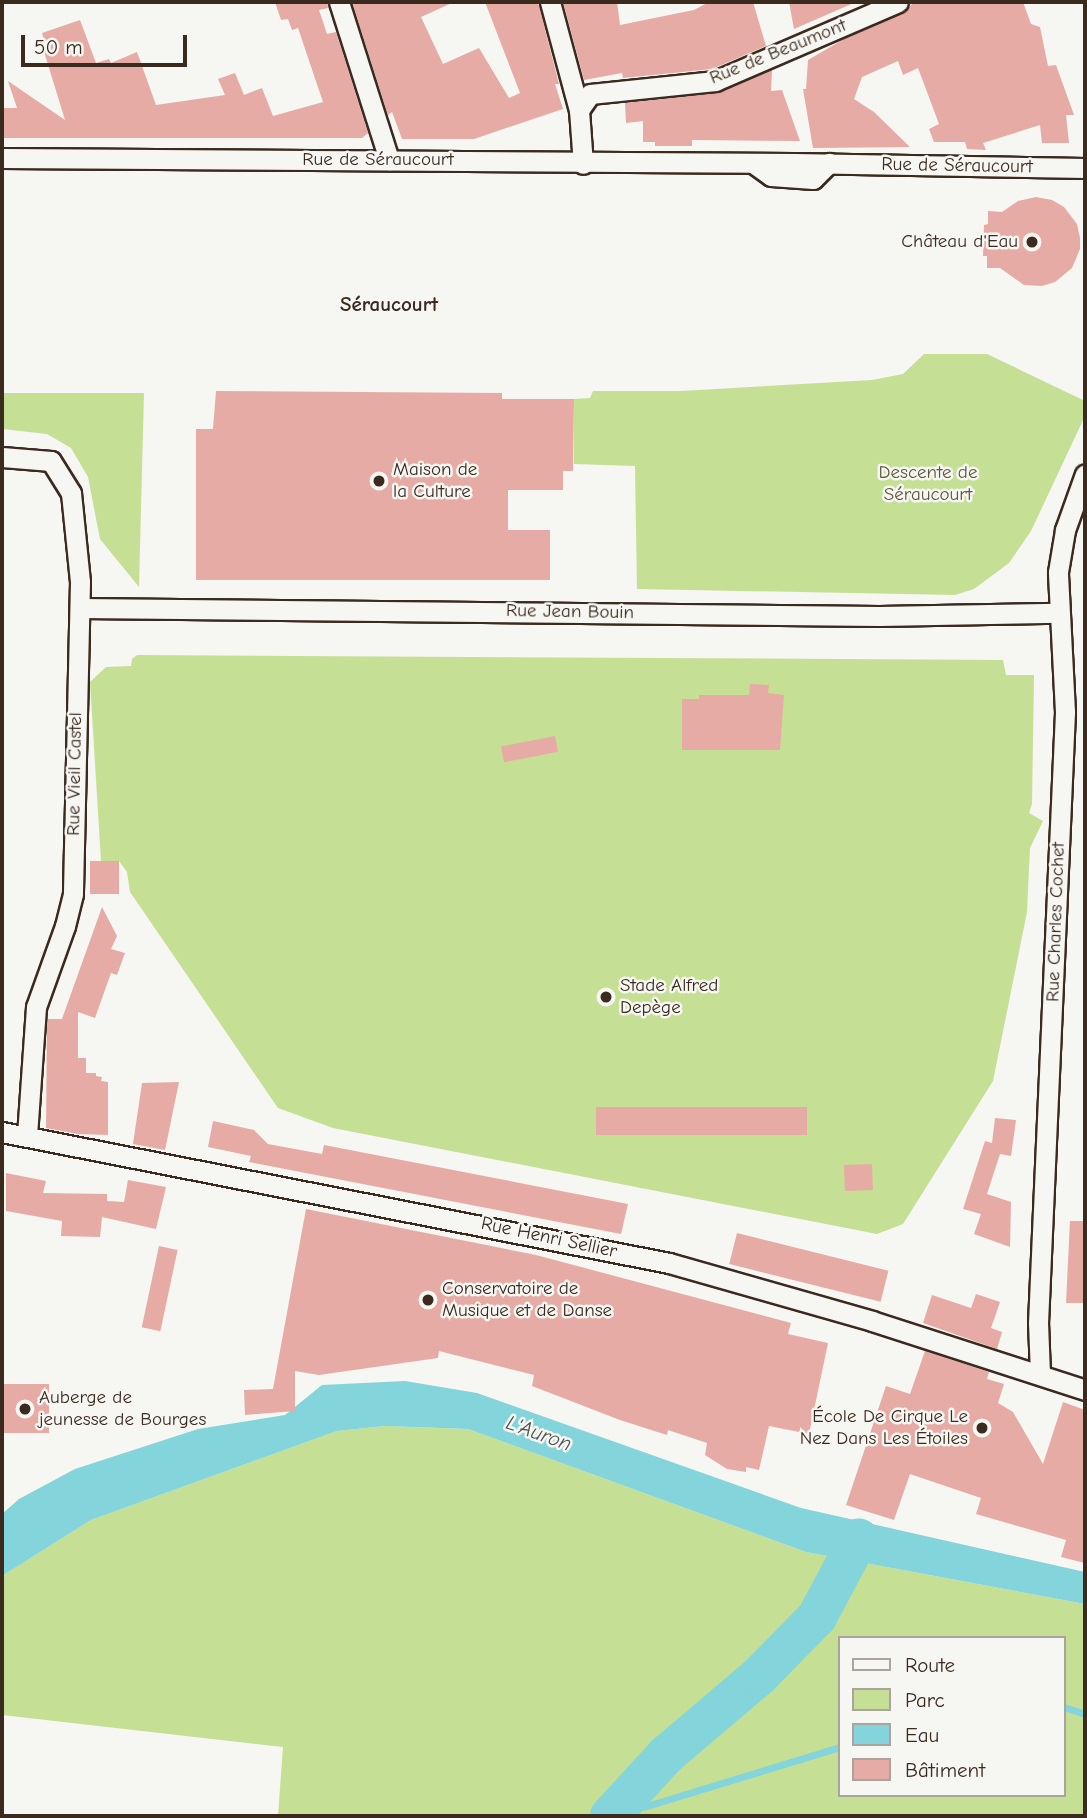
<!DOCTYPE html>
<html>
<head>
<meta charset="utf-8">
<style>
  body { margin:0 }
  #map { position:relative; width:1087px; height:1818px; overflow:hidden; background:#f6f6f2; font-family:"Comic Neue",sans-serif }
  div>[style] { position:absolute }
  .green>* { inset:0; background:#c5df95 }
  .water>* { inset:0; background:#83d4db }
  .stream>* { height:7px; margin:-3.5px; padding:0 3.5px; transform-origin:3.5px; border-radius:3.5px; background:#83d4db }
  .river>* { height:40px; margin:-20px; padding:0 20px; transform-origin:20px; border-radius:20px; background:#83d4db }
  .building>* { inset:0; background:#e6aba5; transform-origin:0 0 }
  .roads { filter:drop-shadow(2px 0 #3b2a1e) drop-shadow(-2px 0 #3b2a1e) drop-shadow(0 2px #3b2a1e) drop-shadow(0 -2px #3b2a1e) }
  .minor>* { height:19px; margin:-9.5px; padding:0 9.5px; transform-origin:9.5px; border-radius:9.5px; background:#f6f6f2 }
  .dots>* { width:19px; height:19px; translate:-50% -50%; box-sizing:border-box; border:4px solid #f6f6f2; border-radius:50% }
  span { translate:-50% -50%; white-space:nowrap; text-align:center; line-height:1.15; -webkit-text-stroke:5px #f6f6f2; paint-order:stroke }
  .street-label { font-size:19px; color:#3b2a1e }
  .poi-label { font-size:19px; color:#3b2a1e }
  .right { translate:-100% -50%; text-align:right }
  .left { translate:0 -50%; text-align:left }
  .park-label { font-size:19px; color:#5e573c }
  .neighbourhood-label { font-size:21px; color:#3b2a1e; font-weight:700 }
  .water-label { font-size:21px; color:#4d544d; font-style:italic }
  .frame { position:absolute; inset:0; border:4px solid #3b2a1e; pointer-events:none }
  .legend { position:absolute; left:838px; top:1636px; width:228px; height:161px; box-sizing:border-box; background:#f6f6f2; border:2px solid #aba49d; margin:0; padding:9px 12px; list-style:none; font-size:21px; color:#3b2a1e }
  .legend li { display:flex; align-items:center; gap:14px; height:35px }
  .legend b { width:35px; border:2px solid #aba49d }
  .scale { position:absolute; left:21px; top:35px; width:166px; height:32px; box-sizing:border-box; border:4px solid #3b2a1e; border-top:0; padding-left:9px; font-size:21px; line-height:24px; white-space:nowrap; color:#3b2a1e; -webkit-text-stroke:5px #f6f6f2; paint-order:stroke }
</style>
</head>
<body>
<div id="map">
  <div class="green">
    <i style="clip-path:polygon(924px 354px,987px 354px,1085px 401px,1085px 416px,1031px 531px,1009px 563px,974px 589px,955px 595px,637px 589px,635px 466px,574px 464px,574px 399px,590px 398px,593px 391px,681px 391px,872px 380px,903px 374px)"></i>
    <i style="clip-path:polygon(2px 393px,144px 393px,139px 587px,100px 539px,88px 477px,71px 448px,47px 434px,2px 429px)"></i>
    <i style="clip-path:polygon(137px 655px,1003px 660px,1006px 675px,1034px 675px,1032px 804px,1029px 813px,1043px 821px,1030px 848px,1027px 912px,993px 1081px,903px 1224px,877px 1234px,333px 1128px,278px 1108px,130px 892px,127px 872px,119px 861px,101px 861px,90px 682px,106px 667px,131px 666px,132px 659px)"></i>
    <i style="clip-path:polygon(evenodd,385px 1426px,468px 1429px,806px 1552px,1085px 1604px,1085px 1816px,278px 1816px,283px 1747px,2px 1715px,2px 1576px,91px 1520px,337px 1431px,385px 1426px,840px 1638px,1064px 1638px,1064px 1795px,840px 1795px,840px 1638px)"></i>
  </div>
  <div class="water">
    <i style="clip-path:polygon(405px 1381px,477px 1393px,801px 1508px,1085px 1572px,1085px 1604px,806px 1552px,468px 1429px,385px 1426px,337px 1431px,91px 1520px,2px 1576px,2px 1514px,19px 1499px,75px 1469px,198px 1429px,285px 1415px,322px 1385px)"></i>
  </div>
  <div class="stream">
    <i style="left:1064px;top:1707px;width:22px;rotate:18deg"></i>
    <i style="left:613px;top:1813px;width:38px;rotate:-12deg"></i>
    <i style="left:650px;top:1805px;width:199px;rotate:-17deg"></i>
  </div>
  <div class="river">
    <i style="left:610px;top:1816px;width:83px;rotate:-47.4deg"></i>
    <i style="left:666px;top:1755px;width:122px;rotate:-40.3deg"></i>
    <i style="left:759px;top:1676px;width:83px;rotate:-45.5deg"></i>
    <i style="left:817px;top:1617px;width:89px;rotate:-62deg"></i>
  </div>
  <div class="building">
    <i style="clip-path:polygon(275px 2px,327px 2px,328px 8px,319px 10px,327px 34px,336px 32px,368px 133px,362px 138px,2px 138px,2px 108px,17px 108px,8px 81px,65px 120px,42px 45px,45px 44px,42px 33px,80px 20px,96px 63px,109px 59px,111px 63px,137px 52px,156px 105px,225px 95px,218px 79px,235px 73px,244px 95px,262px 88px,273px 116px,323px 102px,298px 28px,292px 30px,288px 19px,281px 20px)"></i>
    <i style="clip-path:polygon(352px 2px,454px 2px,421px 17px,443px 64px,479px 48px,509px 98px,520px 93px,485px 2px,538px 2px,559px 84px,555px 84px,563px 109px,474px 139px,402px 139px,392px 112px,388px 115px)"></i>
    <i style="clip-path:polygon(563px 2px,617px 2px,620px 25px,694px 10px,709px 2px,753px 2px,766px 46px,712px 69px,623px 78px,622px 73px,584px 80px)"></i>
    <i style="clip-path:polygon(789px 2px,856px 2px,794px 29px)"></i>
    <i style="clip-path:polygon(914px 2px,1023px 2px,1031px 24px,1040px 27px,1048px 66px,1056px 65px,1074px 115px,1066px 115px,1069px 143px,1042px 143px,1040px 125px,983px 143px,986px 150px,967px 149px,965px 142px,934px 142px,929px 129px,939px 124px,918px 68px,903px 75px,898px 61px,862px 77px,854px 99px,874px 112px,910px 147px,813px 148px,803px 89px,806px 89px,808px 60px,844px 39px,903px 13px)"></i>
    <i style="clip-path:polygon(772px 70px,771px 91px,782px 90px,800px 141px,692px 140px,692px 146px,655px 146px,655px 142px,643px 142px,643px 121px,626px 123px,625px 103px,717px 93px)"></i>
    <i style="clip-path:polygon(1036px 197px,1052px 200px,1064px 207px,1077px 224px,1080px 238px,1080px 249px,1072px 268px,1055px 282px,1042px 286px,1024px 285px,1000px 268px,987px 268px,987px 256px,983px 256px,984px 225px,988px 224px,988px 211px,1002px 212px,1018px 201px)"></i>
    <i style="clip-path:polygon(216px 391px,502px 393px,502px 399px,574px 399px,573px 471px,563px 471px,563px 490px,508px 490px,508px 530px,550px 530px,550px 580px,196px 580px,196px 429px,213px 429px)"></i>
    <i style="clip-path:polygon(750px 684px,769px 685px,768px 693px,784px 695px,780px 750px,682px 750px,682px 699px,699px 699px,699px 695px,749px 695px)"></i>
    <i style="left:555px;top:736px;width:16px;height:55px;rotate:79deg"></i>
    <i style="left:90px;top:861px;width:29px;height:33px"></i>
    <i style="clip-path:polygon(102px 907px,117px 936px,111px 949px,125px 953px,117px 975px,111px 973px,95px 1018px,78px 1012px,78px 1058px,86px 1058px,86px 1073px,96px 1073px,96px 1076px,102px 1077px,101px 1081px,108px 1082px,108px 1135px,78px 1134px,46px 1128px,47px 1019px,62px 1019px)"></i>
    <i style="clip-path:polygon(179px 1082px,165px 1150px,133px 1144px,142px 1083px)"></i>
    <i style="left:807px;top:1107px;width:28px;height:211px;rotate:90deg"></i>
    <i style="clip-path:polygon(995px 1118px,1016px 1120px,1011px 1156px,1000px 1154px,987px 1194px,1011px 1202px,1010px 1247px,974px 1234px,981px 1214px,963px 1209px,985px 1141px,992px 1143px)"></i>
    <i style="clip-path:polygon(213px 1121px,254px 1130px,268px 1144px,322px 1154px,324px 1145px,628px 1204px,621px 1234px,249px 1162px,251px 1156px,208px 1147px)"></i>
    <i style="left:872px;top:1164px;width:26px;height:28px;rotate:88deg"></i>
    <i style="clip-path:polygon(6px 1173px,46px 1181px,43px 1193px,107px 1194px,107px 1201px,124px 1202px,128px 1180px,166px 1187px,156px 1229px,102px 1217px,100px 1237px,61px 1236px,62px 1221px,6px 1211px)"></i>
    <i style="clip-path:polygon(306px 1209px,536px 1255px,791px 1323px,788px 1334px,828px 1343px,809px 1434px,769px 1426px,759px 1470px,746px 1467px,746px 1472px,727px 1469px,705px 1455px,707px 1443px,668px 1430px,667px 1435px,620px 1420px,532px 1386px,534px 1375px,439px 1351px,438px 1358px,319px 1375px,295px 1371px,295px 1411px,245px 1415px,244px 1390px,273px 1389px)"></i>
    <i style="clip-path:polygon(1070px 1221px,1085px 1221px,1085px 1303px,1066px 1303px)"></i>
    <i style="left:737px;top:1233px;width:156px;height:32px;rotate:14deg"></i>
    <i style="left:159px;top:1246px;width:19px;height:83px;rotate:12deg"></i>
    <i style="clip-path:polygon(976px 1294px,1000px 1302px,991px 1328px,1002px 1332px,997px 1349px,923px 1323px,932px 1295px,971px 1308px)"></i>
    <i style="clip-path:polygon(925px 1351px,989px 1372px,987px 1379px,1004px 1384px,998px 1403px,1013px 1412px,1043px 1464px,1063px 1402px,1085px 1410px,1085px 1563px,1061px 1557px,1066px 1540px,976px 1514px,981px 1498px,910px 1474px,894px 1520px,846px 1505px,886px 1386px,910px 1394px)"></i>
    <i style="left:2px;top:1384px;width:47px;height:49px"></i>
  </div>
  <div class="roads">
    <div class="minor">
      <i style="left:339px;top:2px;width:166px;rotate:72.4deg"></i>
      <i style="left:550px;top:2px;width:112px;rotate:75deg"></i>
      <i style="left:579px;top:110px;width:54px;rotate:85.8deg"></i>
      <i style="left:579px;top:110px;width:19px;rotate:-55deg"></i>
      <i style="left:590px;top:94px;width:126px;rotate:-5.9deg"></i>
      <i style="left:715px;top:81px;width:199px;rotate:-23.3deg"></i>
      <i style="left:2px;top:158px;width:792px;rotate:0.36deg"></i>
      <i style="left:794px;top:163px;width:291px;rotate:1deg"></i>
      <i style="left:753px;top:163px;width:22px;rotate:36deg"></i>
      <i style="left:771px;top:176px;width:42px;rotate:4.1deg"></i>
      <i style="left:813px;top:179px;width:23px;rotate:-45deg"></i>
      <i style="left:2px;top:457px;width:49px;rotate:4.7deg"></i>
      <i style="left:51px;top:461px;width:38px;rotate:58deg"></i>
      <i style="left:71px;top:493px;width:89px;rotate:84.2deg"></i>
      <i style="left:80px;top:582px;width:312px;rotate:91.3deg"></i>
      <i style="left:73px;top:894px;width:33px;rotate:104deg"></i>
      <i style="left:65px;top:926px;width:86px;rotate:109.7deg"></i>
      <i style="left:36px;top:1007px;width:130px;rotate:94deg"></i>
      <i style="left:80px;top:608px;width:799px;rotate:0.57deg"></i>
      <i style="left:879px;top:616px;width:180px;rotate:-1deg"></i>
      <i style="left:2px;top:1132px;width:680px;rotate:11.11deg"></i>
      <i style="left:669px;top:1263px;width:211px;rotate:15.9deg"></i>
      <i style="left:872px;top:1321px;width:224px;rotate:17.9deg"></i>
      <i style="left:1040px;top:1374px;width:51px;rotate:-92.2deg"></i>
      <i style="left:1038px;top:1323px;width:612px;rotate:-87.47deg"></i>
      <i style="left:1065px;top:712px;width:140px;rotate:-92.9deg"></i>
      <i style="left:1058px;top:572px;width:43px;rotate:-80.5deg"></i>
      <i style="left:1065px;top:530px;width:59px;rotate:-70.3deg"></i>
    </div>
  </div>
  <div class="dots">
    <i style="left:1032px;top:242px;background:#3b2a1e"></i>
    <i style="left:379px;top:481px;background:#3b2a1e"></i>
    <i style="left:606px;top:997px;background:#3b2a1e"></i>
    <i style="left:428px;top:1300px;background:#3b2a1e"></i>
    <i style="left:25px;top:1409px;background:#3b2a1e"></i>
    <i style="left:982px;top:1428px;background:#3b2a1e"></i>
  </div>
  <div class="street-label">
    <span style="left:778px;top:52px;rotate:-22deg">Rue de Beaumont</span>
    <span style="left:378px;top:160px">Rue de Séraucourt</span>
    <span style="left:957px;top:166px;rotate:1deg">Rue de Séraucourt</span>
    <span style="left:570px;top:612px;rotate:1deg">Rue Jean Bouin</span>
    <span style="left:75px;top:774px;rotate:-89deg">Rue Vieil Castel</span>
    <span style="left:1056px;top:922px;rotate:-88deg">Rue Charles Cochet</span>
    <span style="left:549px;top:1238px;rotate:12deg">Rue Henri Sellier</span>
  </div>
  <div class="poi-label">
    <span class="right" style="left:1018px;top:242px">Château d'Eau</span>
    <span class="left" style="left:393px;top:481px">Maison de<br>la Culture</span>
    <span class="left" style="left:620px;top:997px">Stade Alfred<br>Depège</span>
    <span class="left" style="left:442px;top:1300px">Conservatoire de<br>Musique et de Danse</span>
    <span class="left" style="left:39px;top:1409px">Auberge de<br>jeunesse de Bourges</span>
    <span class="right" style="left:968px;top:1428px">École De Cirque Le<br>Nez Dans Les Étoiles</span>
  </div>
  <div class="park-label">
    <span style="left:928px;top:484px">Descente de<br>Séraucourt</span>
  </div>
  <div class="neighbourhood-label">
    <span style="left:389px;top:304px">Séraucourt</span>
  </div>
  <div class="water-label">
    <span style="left:539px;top:1433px;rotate:20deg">L'Auron</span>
  </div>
  <div class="frame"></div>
  <ul class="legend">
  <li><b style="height:9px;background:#f6f6f2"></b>Route</li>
  <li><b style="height:19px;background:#c5df95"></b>Parc</li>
  <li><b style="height:19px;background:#83d4db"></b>Eau</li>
  <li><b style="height:19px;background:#e6aba5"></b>Bâtiment</li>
  </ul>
  <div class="scale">50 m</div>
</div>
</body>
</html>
